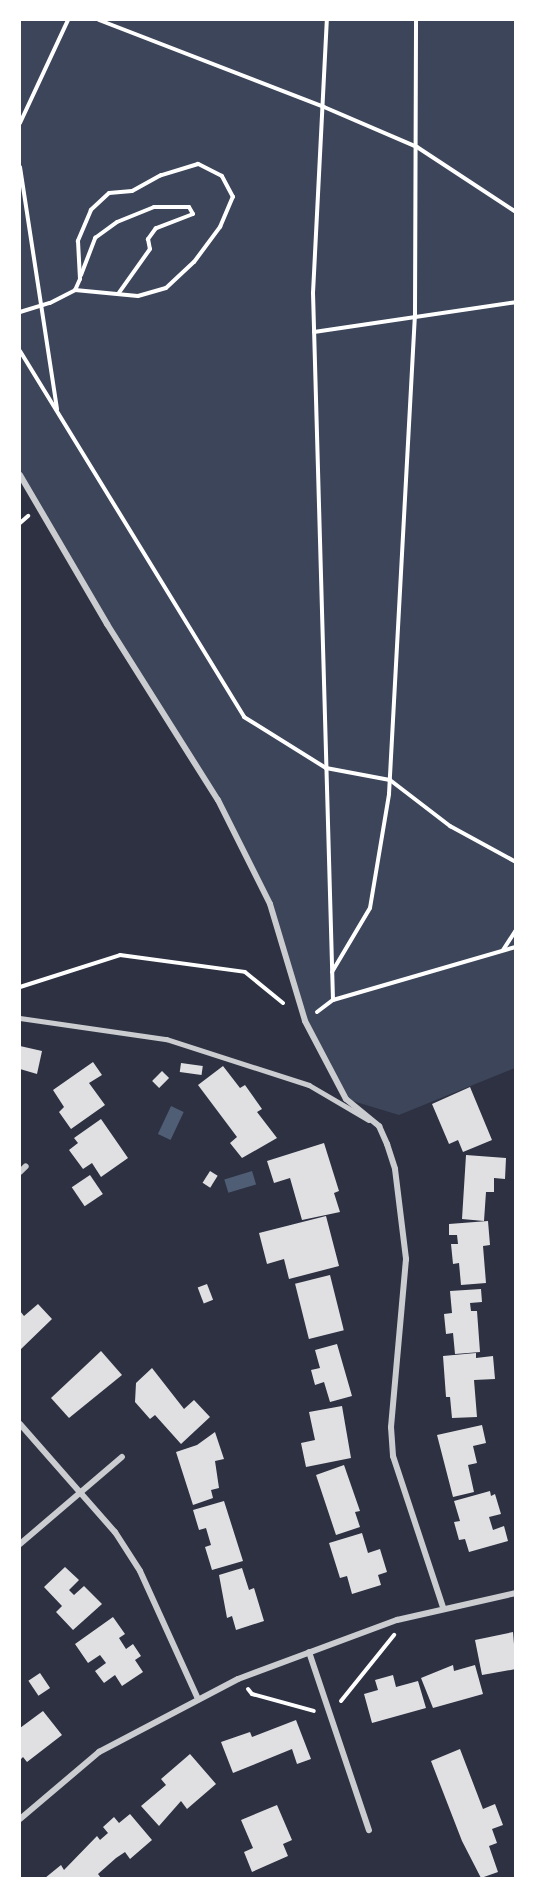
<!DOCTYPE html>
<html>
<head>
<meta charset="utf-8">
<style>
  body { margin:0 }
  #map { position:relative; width:535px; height:1898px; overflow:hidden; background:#2d3142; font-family:"Fira Sans Condensed",sans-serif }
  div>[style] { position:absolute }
  .green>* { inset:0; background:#3c4559 }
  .water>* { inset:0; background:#4f5d75; transform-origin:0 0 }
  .building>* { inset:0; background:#e0e0e3; transform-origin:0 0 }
  .path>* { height:4px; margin:-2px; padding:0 2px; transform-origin:2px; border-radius:2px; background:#fff }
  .service>* { height:4.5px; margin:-2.25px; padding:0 2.25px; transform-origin:2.25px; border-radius:2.25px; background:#caccd0 }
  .minor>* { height:6px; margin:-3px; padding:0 3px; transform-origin:3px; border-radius:3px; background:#caccd0 }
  span { translate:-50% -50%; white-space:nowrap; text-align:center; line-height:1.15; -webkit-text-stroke:6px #fff; paint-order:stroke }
  .frame { position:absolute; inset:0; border:21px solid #fff; pointer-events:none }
</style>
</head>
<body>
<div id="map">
  <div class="green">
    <i style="clip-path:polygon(20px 20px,515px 20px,515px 1068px,399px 1115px,346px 1099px,305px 1021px,270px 904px,218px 800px,20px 480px)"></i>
  </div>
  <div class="water">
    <i style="left:171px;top:1106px;width:14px;height:31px;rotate:25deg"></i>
    <i style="left:252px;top:1171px;width:14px;height:29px;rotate:73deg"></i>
  </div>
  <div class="building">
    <i style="clip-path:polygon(20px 1046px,42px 1051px,37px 1074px,20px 1069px)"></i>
    <i style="clip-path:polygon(93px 1062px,102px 1075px,89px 1083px,105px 1105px,71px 1129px,59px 1112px,64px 1107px,53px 1090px)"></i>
    <i style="left:181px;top:1063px;width:22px;height:9px;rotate:8deg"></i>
    <i style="clip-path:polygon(223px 1066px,240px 1088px,245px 1085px,262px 1109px,257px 1112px,277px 1138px,242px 1158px,230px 1143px,237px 1137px,198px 1085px)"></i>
    <i style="left:162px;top:1071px;width:10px;height:14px;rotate:45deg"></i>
    <i style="clip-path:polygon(470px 1087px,492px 1140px,463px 1152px,458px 1140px,449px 1144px,432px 1104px)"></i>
    <i style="clip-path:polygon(101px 1119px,128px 1158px,101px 1177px,92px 1163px,83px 1169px,69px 1150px,78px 1143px,74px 1138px)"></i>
    <i style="clip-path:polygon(324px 1143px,339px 1191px,334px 1193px,340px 1212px,302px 1220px,290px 1178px,274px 1183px,267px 1161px)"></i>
    <i style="clip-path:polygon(466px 1155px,506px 1158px,505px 1179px,494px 1178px,494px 1192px,486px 1192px,484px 1221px,462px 1219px)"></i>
    <i style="left:210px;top:1171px;width:9px;height:14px;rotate:32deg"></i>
    <i style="left:90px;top:1175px;width:23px;height:22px;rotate:56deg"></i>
    <i style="clip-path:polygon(326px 1216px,339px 1266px,289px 1279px,284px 1259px,267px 1264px,259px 1233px)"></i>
    <i style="clip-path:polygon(488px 1221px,490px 1245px,483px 1246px,486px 1283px,461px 1285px,459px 1263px,453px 1264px,451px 1244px,458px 1244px,457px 1235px,449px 1235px,449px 1224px)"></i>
    <i style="left:330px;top:1275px;width:57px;height:36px;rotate:76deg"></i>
    <i style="left:207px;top:1284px;width:17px;height:10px;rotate:69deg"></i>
    <i style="clip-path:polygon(481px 1289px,482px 1302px,470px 1303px,471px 1311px,477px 1311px,480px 1352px,455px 1354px,453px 1333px,446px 1334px,444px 1314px,452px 1313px,450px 1291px)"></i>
    <i style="clip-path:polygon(38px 1304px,52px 1319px,20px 1350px,20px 1311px,24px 1316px)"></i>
    <i style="clip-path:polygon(337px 1344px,352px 1396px,330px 1402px,324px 1382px,315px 1385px,311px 1370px,320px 1368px,315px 1350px)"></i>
    <i style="clip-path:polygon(101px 1351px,122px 1375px,69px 1418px,51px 1398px)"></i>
    <i style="clip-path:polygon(476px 1353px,476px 1358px,493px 1356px,495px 1379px,474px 1380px,477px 1417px,452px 1418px,450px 1397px,446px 1397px,443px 1356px)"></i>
    <i style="clip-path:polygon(152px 1368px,184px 1409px,194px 1400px,210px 1417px,181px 1444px,155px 1415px,150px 1419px,135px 1402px,136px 1383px)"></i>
    <i style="clip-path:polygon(342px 1406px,351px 1458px,306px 1467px,301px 1443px,315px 1440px,309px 1412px)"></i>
    <i style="clip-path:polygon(482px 1425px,486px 1443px,473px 1446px,477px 1463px,468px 1465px,474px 1492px,453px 1497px,437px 1435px)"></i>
    <i style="clip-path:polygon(215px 1432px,224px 1459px,215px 1461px,219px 1488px,211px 1490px,213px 1498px,193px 1505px,176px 1452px,197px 1445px)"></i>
    <i style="clip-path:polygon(344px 1465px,360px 1511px,355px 1512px,360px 1527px,336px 1535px,316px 1475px)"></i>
    <i style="clip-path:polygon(490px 1491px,491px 1496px,495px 1494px,501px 1514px,489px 1517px,493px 1530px,504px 1526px,508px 1541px,469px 1552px,465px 1539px,459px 1540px,454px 1522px,460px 1521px,454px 1501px)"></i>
    <i style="clip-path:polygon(224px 1501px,243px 1561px,212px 1570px,205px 1547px,211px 1545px,206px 1528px,199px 1530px,193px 1510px)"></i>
    <i style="clip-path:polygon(362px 1533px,368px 1553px,380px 1549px,387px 1572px,378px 1575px,381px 1585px,352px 1594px,347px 1576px,340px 1578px,329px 1543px)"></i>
    <i style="clip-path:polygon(65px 1567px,79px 1580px,69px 1590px,74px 1595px,84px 1586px,102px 1604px,73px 1630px,56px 1612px,62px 1606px,44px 1587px)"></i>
    <i style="clip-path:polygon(242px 1568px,249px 1590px,254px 1588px,264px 1621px,236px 1630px,232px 1616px,227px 1618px,219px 1575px)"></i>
    <i style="clip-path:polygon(113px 1617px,125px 1634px,119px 1638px,126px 1649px,133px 1644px,141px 1656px,135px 1660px,143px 1672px,122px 1686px,115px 1675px,104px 1683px,95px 1671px,106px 1663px,100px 1655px,88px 1663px,75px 1644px)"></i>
    <i style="clip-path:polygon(513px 1632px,516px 1669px,482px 1675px,475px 1640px)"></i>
    <i style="clip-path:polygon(453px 1665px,454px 1671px,475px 1665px,483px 1694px,433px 1708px,421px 1678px)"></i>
    <i style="left:40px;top:1673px;width:18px;height:14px;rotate:56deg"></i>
    <i style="clip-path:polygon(393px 1675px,396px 1687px,418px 1681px,426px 1708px,372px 1723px,364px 1694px,378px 1690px,375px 1680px)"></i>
    <i style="clip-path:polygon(43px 1711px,62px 1735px,27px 1762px,23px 1757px,20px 1760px,20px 1728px)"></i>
    <i style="clip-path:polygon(296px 1720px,311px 1759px,297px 1764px,292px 1749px,233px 1773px,221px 1742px,250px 1732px,252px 1737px)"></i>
    <i style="clip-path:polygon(460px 1749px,483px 1809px,495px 1804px,503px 1825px,492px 1829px,497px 1843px,489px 1846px,498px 1872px,481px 1878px,462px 1841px,431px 1761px)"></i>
    <i style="clip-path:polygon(190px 1754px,216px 1784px,187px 1809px,181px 1801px,159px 1826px,141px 1806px,166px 1785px,161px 1779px)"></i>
    <i style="clip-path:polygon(277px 1805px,292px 1840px,283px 1844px,288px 1856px,252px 1872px,244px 1852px,253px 1848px,241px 1820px)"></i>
    <i style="clip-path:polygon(130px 1814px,152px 1840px,130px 1859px,125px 1852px,116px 1858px,98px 1874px,101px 1878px,45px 1878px,61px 1865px,64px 1870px,97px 1836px,100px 1840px,108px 1833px,103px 1827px,114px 1817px,119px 1823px)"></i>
  </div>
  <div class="path">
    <i style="left:99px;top:20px;width:241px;rotate:21.1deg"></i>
    <i style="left:324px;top:107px;width:101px;rotate:23.3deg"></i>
    <i style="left:417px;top:147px;width:118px;rotate:33.3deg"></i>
    <i style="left:20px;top:123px;width:114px;rotate:-65deg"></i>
    <i style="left:20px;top:167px;width:245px;rotate:81.3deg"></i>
    <i style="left:81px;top:275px;width:40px;rotate:-69deg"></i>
    <i style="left:95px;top:238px;width:27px;rotate:-36deg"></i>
    <i style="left:117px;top:222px;width:40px;rotate:-22deg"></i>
    <i style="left:154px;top:207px;width:35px"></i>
    <i style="left:189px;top:207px;width:8px;rotate:60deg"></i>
    <i style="left:193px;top:214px;width:40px;rotate:159deg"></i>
    <i style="left:156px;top:228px;width:14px;rotate:126deg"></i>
    <i style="left:148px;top:239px;width:10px;rotate:79deg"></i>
    <i style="left:150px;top:249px;width:55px;rotate:125.4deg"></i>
    <i style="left:20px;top:312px;width:31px;rotate:-17deg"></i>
    <i style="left:50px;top:303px;width:28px;rotate:-27deg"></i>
    <i style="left:75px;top:290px;width:63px;rotate:5.4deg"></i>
    <i style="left:138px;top:296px;width:29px;rotate:-16deg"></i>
    <i style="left:166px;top:288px;width:38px;rotate:-43deg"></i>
    <i style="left:194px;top:262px;width:44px;rotate:-53.4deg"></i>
    <i style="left:220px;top:227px;width:33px;rotate:-67deg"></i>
    <i style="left:233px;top:197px;width:24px;rotate:-118deg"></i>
    <i style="left:222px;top:176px;width:27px;rotate:-153deg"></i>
    <i style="left:198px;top:164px;width:39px;rotate:163deg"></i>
    <i style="left:161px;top:175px;width:33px;rotate:151deg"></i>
    <i style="left:132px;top:191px;width:23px;rotate:175deg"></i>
    <i style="left:109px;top:193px;width:25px;rotate:137deg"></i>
    <i style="left:91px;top:210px;width:34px;rotate:113deg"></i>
    <i style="left:78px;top:241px;width:38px;rotate:87deg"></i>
    <i style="left:80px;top:279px;width:12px;rotate:114deg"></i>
    <i style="left:314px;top:332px;width:204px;rotate:-8.4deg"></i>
    <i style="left:20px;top:351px;width:429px;rotate:58.5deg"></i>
    <i style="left:244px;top:717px;width:97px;rotate:31.9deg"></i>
    <i style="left:326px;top:768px;width:65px;rotate:10.6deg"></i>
    <i style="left:390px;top:780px;width:76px;rotate:37.5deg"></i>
    <i style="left:450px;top:826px;width:75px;rotate:28.6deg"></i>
    <i style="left:20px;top:523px;width:11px;rotate:-41deg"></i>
    <i style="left:503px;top:950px;width:24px;rotate:-57deg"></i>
    <i style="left:332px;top:972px;width:74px;rotate:-59.3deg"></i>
    <i style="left:370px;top:908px;width:116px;rotate:-80.5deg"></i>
    <i style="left:389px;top:794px;width:480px;rotate:-86.9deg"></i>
    <i style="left:415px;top:315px;width:295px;rotate:-89.8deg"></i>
    <i style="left:20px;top:987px;width:105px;rotate:-17.7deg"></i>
    <i style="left:120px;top:955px;width:126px;rotate:7.7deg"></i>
    <i style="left:245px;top:972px;width:49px;rotate:39.2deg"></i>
    <i style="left:333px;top:1000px;width:191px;rotate:-16.2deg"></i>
    <i style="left:317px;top:1012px;width:20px;rotate:-37deg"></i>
    <i style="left:333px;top:1000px;width:707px;rotate:-91.62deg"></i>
    <i style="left:313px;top:293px;width:273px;rotate:-87.1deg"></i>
    <i style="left:248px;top:1689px;width:6px;rotate:51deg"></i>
    <i style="left:252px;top:1694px;width:64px;rotate:15.3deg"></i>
    <i style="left:341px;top:1701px;width:85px;rotate:-51.2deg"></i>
  </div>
  <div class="service">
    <i style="left:20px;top:1018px;width:148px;rotate:8.2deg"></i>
    <i style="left:166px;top:1039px;width:150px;rotate:17.8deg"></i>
    <i style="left:309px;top:1085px;width:69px;rotate:30.3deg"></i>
  </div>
  <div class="minor">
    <i style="left:20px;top:475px;width:173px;rotate:59.7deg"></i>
    <i style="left:107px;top:624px;width:208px;rotate:57.8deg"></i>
    <i style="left:218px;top:800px;width:116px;rotate:63.4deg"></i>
    <i style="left:270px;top:904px;width:122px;rotate:73.3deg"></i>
    <i style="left:305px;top:1021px;width:88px;rotate:62.3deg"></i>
    <i style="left:346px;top:1099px;width:43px;rotate:39.3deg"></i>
    <i style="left:379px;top:1126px;width:20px;rotate:66deg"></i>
    <i style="left:387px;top:1144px;width:26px;rotate:72deg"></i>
    <i style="left:395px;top:1169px;width:91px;rotate:83deg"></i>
    <i style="left:406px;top:1259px;width:169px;rotate:95.1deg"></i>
    <i style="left:391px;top:1427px;width:29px;rotate:86deg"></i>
    <i style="left:393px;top:1456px;width:159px;rotate:71.7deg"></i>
    <i style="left:20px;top:1172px;width:8px;rotate:-45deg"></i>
    <i style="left:20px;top:1424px;width:144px;rotate:48.7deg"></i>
    <i style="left:115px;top:1532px;width:46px;rotate:57.3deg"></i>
    <i style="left:140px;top:1571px;width:141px;rotate:65.6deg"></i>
    <i style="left:20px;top:1544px;width:134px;rotate:-40.5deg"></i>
    <i style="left:309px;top:1652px;width:188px;rotate:71.4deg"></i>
    <i style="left:20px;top:1819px;width:104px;rotate:-40.3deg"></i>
    <i style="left:99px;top:1752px;width:157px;rotate:-27.7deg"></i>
    <i style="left:238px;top:1679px;width:170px;rotate:-20.4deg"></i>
    <i style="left:397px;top:1620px;width:122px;rotate:-12.8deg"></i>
  </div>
  <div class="frame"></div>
</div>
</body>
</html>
